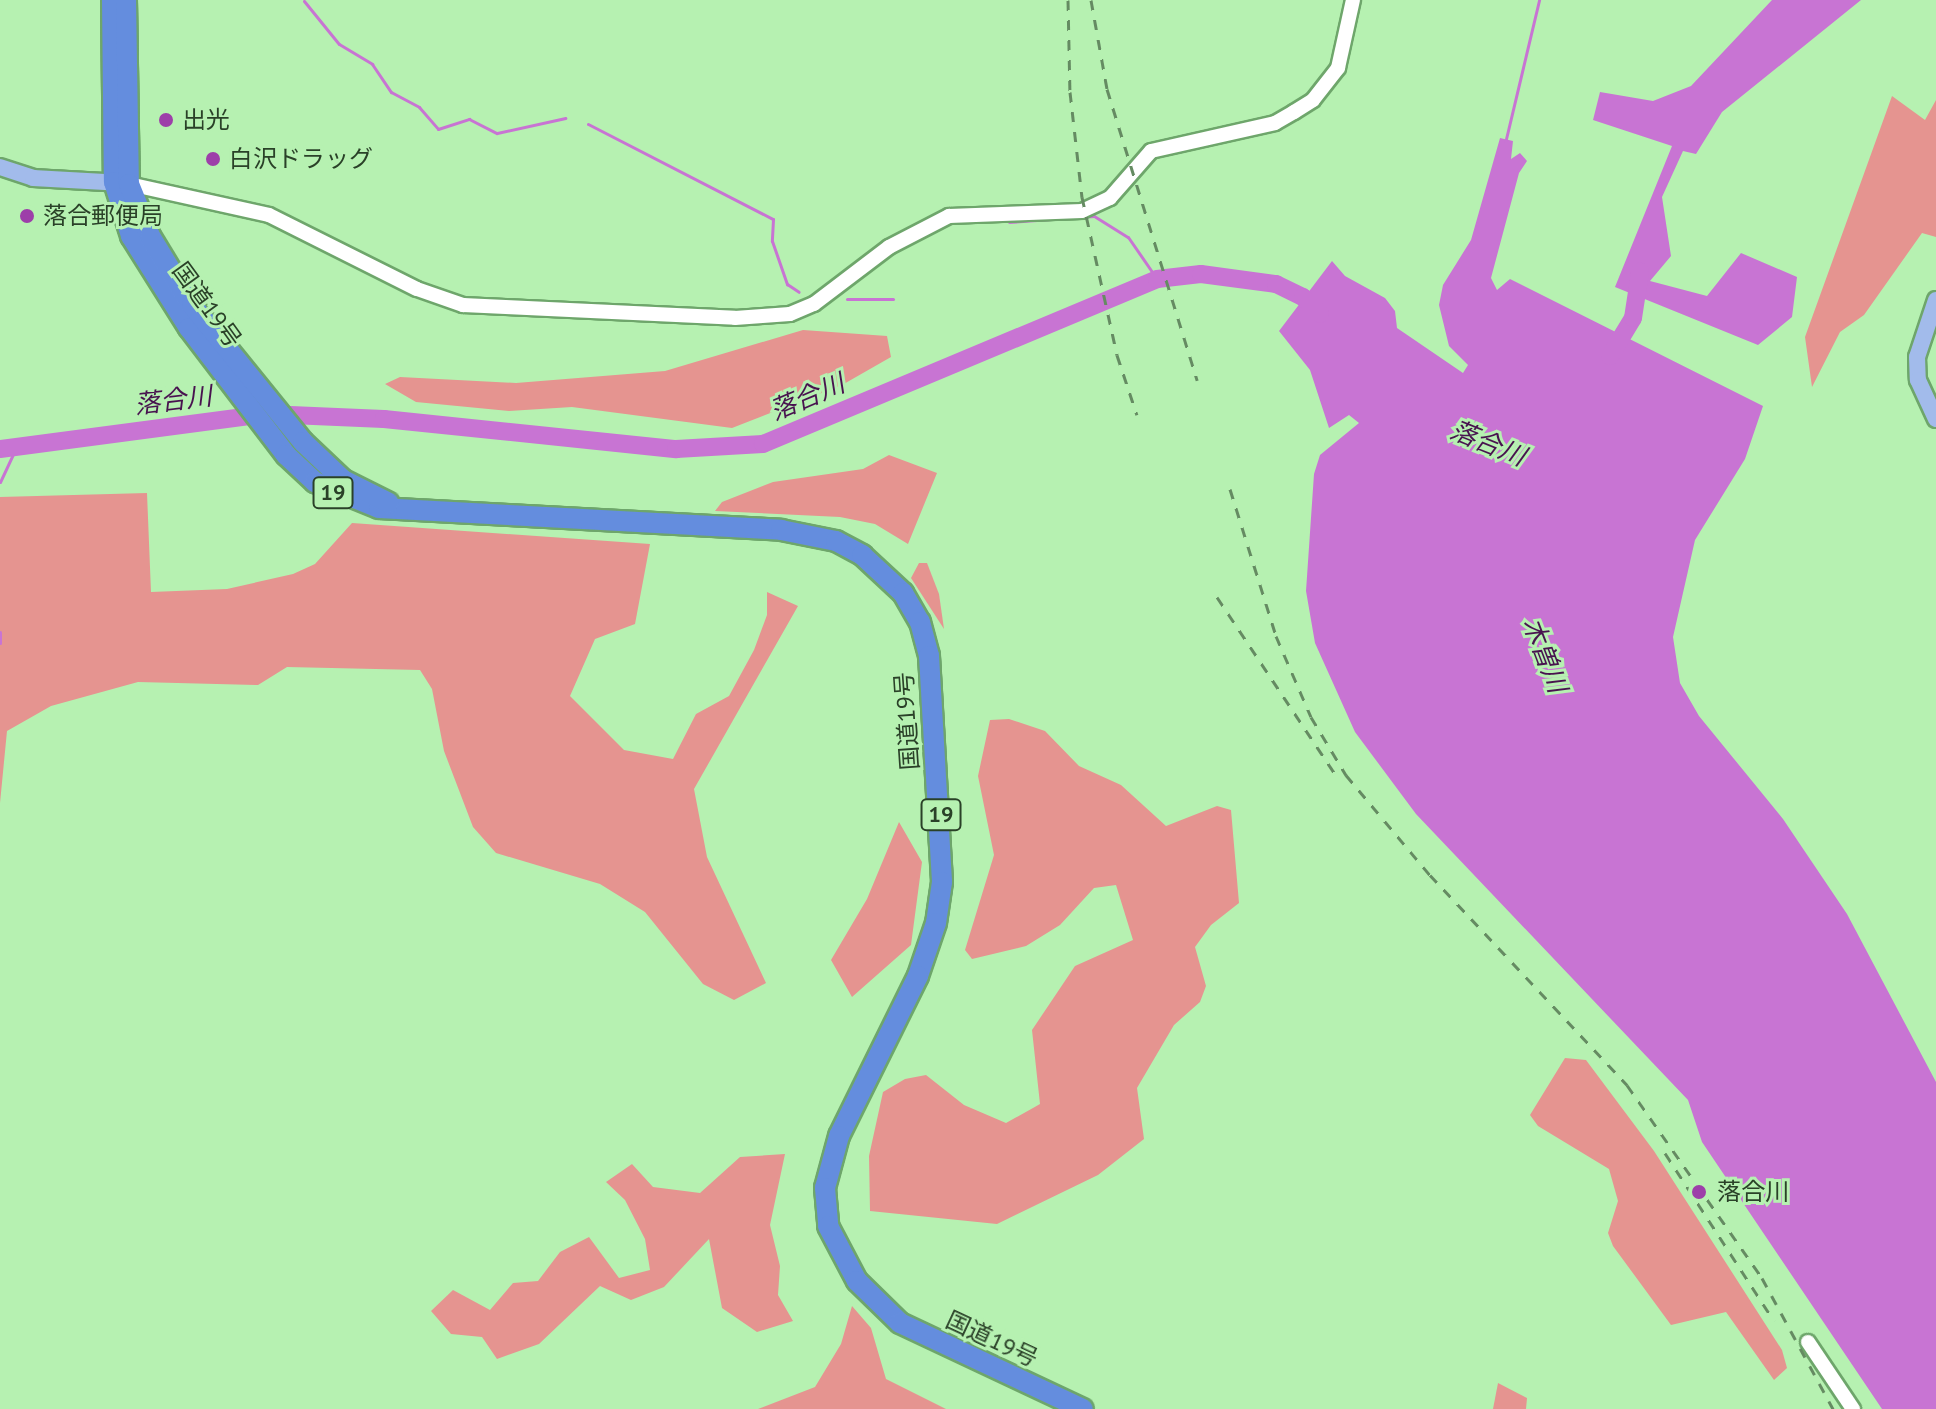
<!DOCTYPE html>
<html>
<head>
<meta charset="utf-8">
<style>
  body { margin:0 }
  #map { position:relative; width:1936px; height:1409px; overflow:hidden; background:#b6f1b1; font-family:"PT Sans","Noto Sans JP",sans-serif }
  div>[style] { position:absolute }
  .green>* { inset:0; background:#e59490 }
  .water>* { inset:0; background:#c874d3 }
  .stream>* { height:3px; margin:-1.5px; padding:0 1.5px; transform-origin:1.5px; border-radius:1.5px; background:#c874d3 }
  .river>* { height:18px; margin:-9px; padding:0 9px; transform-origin:9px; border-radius:9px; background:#c874d3 }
  .roads { filter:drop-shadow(2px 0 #6ea66b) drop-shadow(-2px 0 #6ea66b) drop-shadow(0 2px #6ea66b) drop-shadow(0 -2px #6ea66b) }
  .secondary>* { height:14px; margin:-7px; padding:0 7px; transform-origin:7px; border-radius:7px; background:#fff }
  .primary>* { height:16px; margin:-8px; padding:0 8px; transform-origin:8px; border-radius:8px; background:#a2bbeb }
  .highway>* { height:20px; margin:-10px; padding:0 10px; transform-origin:10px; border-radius:10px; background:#648dde }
  .rail>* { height:3px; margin-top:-1.5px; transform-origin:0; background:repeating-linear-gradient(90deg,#658b62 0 10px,transparent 0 20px) }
  .dots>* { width:22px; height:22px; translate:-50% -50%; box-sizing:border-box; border:4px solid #b6f1b1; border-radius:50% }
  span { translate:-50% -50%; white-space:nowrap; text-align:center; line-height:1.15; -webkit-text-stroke:6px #b6f1b1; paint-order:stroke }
  .shield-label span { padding:2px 6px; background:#b6f1b1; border:2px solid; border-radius:6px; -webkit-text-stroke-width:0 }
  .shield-label { font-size:22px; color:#2a4128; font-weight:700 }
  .poi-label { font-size:24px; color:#2a4128 }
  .left { translate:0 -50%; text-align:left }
  .street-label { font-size:24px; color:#2a4128 }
  .water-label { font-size:26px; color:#48134f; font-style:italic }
</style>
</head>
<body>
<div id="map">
  <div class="green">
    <i style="clip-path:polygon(1892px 96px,1925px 120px,1936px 100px,1936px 237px,1922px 233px,1864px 315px,1840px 332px,1812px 387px,1805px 337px)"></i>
    <i style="clip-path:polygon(803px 330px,887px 336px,891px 357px,842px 385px,732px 428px,572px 407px,509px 411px,416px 402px,385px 384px,400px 377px,516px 383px,665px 371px)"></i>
    <i style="clip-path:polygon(889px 455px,937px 473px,908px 544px,875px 524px,840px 517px,715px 511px,722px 502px,773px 482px,863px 469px)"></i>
    <i style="clip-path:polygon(147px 493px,151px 592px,227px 589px,293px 574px,315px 564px,352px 523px,650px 544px,635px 624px,595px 639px,570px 696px,624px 750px,673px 759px,696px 714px,729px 696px,754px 650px,767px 615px,767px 592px,798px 606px,694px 789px,707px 857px,766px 983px,734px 1000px,703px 984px,645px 912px,600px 884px,496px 853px,473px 827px,444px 751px,432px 689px,420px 670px,287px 667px,258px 685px,138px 682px,51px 706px,7px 731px,0 803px,0 497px)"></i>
    <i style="clip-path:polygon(919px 563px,927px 563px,939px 594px,944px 629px,911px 578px)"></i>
    <i style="clip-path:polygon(1009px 719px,1045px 731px,1079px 766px,1121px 785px,1166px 826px,1217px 806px,1231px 810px,1239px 903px,1211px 925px,1195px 947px,1206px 986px,1200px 1002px,1174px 1025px,1137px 1088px,1144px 1139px,1098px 1175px,997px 1224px,870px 1211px,869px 1156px,883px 1092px,905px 1079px,926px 1075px,964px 1105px,1006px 1123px,1033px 1108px,1040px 1104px,1032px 1030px,1075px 966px,1133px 940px,1116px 885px,1094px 888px,1060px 925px,1026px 946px,972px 959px,965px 950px,994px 855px,978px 776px,990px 720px)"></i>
    <i style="clip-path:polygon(899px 822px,922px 862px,911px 945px,852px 997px,831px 960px,867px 899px)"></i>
    <i style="clip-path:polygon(1565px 1058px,1586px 1060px,1654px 1151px,1782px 1350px,1787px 1368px,1774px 1380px,1726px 1312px,1671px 1325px,1613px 1246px,1608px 1233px,1618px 1201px,1609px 1169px,1538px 1126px,1530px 1115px)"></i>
    <i style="clip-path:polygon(785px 1154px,770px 1225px,780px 1266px,778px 1295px,793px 1321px,757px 1332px,722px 1308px,709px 1239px,664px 1287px,631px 1300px,600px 1286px,539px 1344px,497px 1359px,482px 1337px,451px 1334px,431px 1311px,453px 1290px,490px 1310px,513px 1283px,538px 1281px,560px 1252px,589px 1237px,619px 1278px,650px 1270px,645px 1239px,625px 1200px,606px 1182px,632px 1164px,653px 1187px,700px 1193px,740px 1157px)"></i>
    <i style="clip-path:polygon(852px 1306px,871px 1328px,886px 1379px,946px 1409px,758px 1409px,815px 1387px,841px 1344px)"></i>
    <i style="clip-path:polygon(1498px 1383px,1527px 1398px,1526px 1409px,1493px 1409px)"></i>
  </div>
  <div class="water">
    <i style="clip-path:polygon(1772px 0,1861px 0,1722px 112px,1696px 154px,1683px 151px,1662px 197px,1671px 256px,1650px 281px,1707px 296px,1741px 253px,1797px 277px,1792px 317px,1758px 345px,1615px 287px,1672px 146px,1593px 120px,1600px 92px,1653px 101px,1691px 86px)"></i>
    <i style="clip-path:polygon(1500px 138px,1513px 141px,1511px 159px,1520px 153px,1527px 161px,1519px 173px,1491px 278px,1497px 290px,1510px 279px,1763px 406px,1745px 459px,1695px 540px,1673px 637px,1680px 683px,1699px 716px,1783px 819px,1847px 914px,1936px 1082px,1936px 1409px,1882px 1409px,1702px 1142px,1688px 1100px,1416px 814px,1355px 732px,1315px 643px,1306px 591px,1314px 474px,1320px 455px,1359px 423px,1349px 415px,1329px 428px,1310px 370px,1279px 331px,1332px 261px,1345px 276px,1385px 298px,1395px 311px,1397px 328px,1463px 373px,1468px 365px,1449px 346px,1439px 305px,1443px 285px,1471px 240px)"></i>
  </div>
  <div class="stream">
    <i style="left:304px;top:1px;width:55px;rotate:50.9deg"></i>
    <i style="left:339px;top:44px;width:39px;rotate:31deg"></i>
    <i style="left:372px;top:64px;width:34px;rotate:56deg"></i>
    <i style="left:391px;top:92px;width:32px;rotate:28deg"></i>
    <i style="left:419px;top:107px;width:29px;rotate:49deg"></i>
    <i style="left:438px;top:129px;width:33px;rotate:-18deg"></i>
    <i style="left:469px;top:119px;width:31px;rotate:27deg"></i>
    <i style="left:497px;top:133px;width:70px;rotate:-12.4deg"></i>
    <i style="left:588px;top:124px;width:208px;rotate:27.2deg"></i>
    <i style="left:773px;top:219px;width:22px;rotate:93deg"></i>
    <i style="left:772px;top:241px;width:46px;rotate:70.8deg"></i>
    <i style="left:787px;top:284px;width:14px;rotate:34deg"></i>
    <i style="left:1505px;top:143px;width:147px;rotate:-76.6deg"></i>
    <i style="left:1009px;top:222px;width:85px;rotate:-4deg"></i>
    <i style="left:1094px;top:216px;width:40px;rotate:32deg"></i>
    <i style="left:1128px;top:237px;width:51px;rotate:55.4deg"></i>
    <i style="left:847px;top:299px;width:46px"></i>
    <i style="left:0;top:482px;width:38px;rotate:-65deg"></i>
    <i style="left:0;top:632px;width:11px;rotate:90deg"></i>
  </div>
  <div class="river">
    <i style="left:1610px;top:356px;width:44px;rotate:-58.8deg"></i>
    <i style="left:1633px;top:318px;width:47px;rotate:-81.3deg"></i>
    <i style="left:0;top:449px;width:269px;rotate:-7.5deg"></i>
    <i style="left:267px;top:414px;width:117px;rotate:2.4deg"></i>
    <i style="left:384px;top:419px;width:294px;rotate:5.9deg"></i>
    <i style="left:676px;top:449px;width:87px;rotate:-3.3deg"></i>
    <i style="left:763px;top:444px;width:427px;rotate:-22.7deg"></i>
    <i style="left:1157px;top:279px;width:44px;rotate:-6.5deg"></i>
    <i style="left:1201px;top:274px;width:76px;rotate:7.6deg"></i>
    <i style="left:1276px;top:284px;width:30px;rotate:26deg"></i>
    <i style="left:1303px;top:297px;width:24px;rotate:45deg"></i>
  </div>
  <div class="roads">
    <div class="secondary">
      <i style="left:129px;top:184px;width:143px;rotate:12.5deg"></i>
      <i style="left:269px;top:215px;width:165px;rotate:26.6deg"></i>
      <i style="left:417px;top:289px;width:49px;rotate:19.2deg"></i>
      <i style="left:463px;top:305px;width:272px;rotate:2.7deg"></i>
      <i style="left:735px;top:318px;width:55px;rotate:-4.2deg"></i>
      <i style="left:790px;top:314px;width:26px;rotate:-23deg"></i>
      <i style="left:814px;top:304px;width:94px;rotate:-37.2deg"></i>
      <i style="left:889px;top:247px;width:68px;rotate:-27.3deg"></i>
      <i style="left:949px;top:216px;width:133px;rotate:-2.2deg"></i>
      <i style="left:1082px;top:211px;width:31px;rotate:-25deg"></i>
      <i style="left:1110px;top:198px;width:62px;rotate:-48.9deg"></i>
      <i style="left:1151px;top:151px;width:127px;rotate:-12.7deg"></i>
      <i style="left:1275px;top:123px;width:22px;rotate:-30deg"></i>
      <i style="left:1294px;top:112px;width:22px;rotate:-32deg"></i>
      <i style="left:1313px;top:100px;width:41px;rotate:-52deg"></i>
      <i style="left:1338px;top:68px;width:70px;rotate:-77.6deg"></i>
      <i style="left:1808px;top:1342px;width:81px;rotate:56.1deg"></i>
    </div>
    <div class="primary">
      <i style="left:0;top:167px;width:35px;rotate:18deg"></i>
      <i style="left:33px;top:178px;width:90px;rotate:3.2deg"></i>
      <i style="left:1936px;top:300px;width:60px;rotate:108.4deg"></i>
      <i style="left:1917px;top:357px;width:23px;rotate:88deg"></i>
      <i style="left:1918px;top:380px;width:43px;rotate:65.2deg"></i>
    </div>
    <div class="highway">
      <i style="left:112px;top:0;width:182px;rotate:89.4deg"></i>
      <i style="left:114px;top:182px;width:57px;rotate:72.5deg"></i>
      <i style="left:131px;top:236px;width:109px;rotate:57.8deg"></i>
      <i style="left:189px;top:328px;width:160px;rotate:52.6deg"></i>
      <i style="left:286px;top:455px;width:40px;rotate:43deg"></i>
      <i style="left:315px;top:482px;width:69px;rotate:22.1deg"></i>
      <i style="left:379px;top:508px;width:403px;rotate:3.1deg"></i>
      <i style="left:781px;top:530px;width:56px;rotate:11.3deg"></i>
      <i style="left:836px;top:541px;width:30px;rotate:28deg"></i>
      <i style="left:862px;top:555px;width:56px;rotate:42.8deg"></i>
      <i style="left:903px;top:593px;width:34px;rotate:60deg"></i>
      <i style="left:920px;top:622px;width:35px;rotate:75deg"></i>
      <i style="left:929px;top:656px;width:226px;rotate:86.7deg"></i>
      <i style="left:942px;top:882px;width:41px;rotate:98.3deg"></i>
      <i style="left:936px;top:923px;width:56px;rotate:108.8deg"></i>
      <i style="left:918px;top:976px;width:178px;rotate:116.3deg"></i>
      <i style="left:839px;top:1136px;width:54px;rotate:105.1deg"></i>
      <i style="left:825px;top:1188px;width:38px;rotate:85deg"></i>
      <i style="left:828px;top:1226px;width:62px;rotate:62.2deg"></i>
      <i style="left:857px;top:1281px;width:60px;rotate:44.3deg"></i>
      <i style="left:900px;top:1323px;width:202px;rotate:25.2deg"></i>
      <i style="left:126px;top:0;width:184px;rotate:89.1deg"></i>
      <i style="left:129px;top:184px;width:56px;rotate:68deg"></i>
      <i style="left:150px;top:236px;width:81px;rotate:58.7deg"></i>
      <i style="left:192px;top:305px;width:176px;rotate:51deg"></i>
      <i style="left:303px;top:442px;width:55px;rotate:43.5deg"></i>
      <i style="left:343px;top:480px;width:51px;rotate:26.6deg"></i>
    </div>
  </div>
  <div class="rail">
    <i style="left:1068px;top:0;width:92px;rotate:88.8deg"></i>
    <i style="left:1070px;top:92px;width:106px;rotate:83.5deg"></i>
    <i style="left:1082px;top:197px;width:162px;rotate:77.5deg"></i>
    <i style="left:1117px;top:355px;width:63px;rotate:71.6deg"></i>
    <i style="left:1091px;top:0;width:90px;rotate:79.8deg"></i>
    <i style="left:1107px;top:89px;width:305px;rotate:72.8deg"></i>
    <i style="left:1230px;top:489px;width:154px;rotate:72.6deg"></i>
    <i style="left:1276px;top:636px;width:88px;rotate:66.6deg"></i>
    <i style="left:1311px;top:717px;width:68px;rotate:58.9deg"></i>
    <i style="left:1346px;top:775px;width:131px;rotate:50deg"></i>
    <i style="left:1430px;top:875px;width:288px;rotate:46.8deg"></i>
    <i style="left:1627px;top:1085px;width:236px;rotate:55deg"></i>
    <i style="left:1762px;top:1278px;width:149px;rotate:61.5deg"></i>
    <i style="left:1217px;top:597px;width:216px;rotate:56.3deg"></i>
    <i style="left:1665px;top:1153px;width:200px;rotate:57deg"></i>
  </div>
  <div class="dots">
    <i style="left:166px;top:120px;background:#9d3fa9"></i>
    <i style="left:213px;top:159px;background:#9d3fa9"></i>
    <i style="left:27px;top:216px;background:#9d3fa9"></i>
    <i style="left:1699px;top:1192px;background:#9d3fa9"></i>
  </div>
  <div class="shield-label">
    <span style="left:333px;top:493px">19</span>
    <span style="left:941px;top:815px">19</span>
  </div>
  <div class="poi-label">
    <span class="left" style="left:182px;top:120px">出光</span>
    <span class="left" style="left:229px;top:159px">白沢ドラッグ</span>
    <span class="left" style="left:43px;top:216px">落合郵便局</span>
    <span class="left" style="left:1717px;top:1192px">落合川</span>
  </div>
  <div class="street-label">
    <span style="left:207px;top:305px;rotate:54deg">国道19号</span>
    <span style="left:907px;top:721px;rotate:-94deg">国道19号</span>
    <span style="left:992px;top:1339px;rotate:25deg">国道19号</span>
  </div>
  <div class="water-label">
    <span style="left:807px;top:397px;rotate:-23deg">落合川</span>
    <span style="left:173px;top:400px;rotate:-7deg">落合川</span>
    <span style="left:1488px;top:443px;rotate:22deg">落合川</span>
    <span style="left:1545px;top:655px;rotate:69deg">木曽川</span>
  </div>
</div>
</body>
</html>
